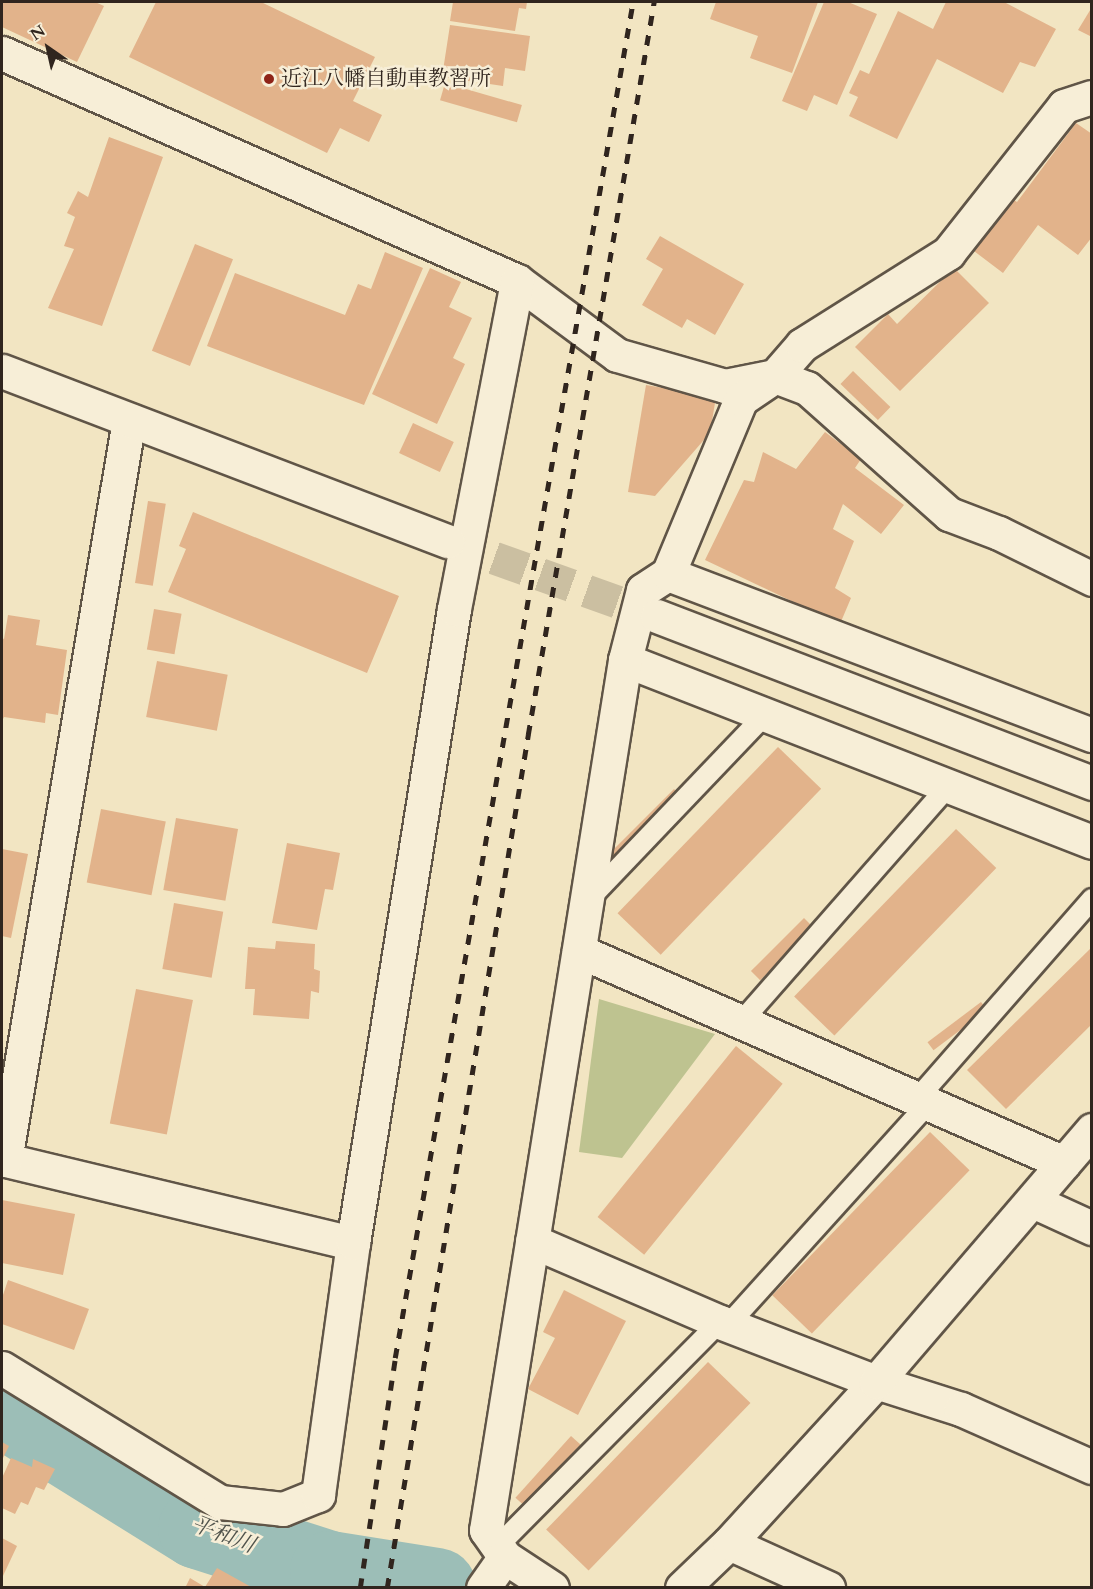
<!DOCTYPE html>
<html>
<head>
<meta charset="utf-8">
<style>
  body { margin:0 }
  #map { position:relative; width:1093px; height:1589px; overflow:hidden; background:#f2e5c2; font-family:Cardo,"Noto Serif JP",serif }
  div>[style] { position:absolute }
  .green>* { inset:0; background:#bec390 }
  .river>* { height:80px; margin:-40px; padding:0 40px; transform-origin:40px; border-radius:40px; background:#9cbeb7 }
  .building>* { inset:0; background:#e2b38b; transform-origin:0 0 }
  .secondary-tunnel>* { height:33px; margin-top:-16.5px; transform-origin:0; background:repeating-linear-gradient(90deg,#cbbfa1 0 33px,transparent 0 49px) }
  .roads { filter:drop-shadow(2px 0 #605547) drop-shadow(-2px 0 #605547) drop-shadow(0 2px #605547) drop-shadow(0 -2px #605547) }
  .lane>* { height:20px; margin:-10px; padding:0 10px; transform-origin:10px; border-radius:10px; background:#f7eed7 }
  .street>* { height:33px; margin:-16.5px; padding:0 16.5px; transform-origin:16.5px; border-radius:16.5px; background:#f7eed7 }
  .secondary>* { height:33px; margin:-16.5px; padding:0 16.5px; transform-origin:16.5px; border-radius:16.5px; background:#f7eed7 }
  .rail>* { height:4.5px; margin-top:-2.25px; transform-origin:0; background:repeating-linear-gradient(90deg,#30251e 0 10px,transparent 0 20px) }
  .dots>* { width:16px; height:16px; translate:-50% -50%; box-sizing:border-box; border:3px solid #f7eed7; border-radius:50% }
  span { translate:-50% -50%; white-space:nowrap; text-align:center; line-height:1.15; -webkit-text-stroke:5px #f7eed7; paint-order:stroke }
  .poi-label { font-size:21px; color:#30251e }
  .left { translate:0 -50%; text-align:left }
  .water-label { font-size:22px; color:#50534c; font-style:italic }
  .frame { position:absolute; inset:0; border:3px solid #30251e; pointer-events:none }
  .north { position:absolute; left:18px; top:18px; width:60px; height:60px; -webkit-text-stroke:4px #f7eed7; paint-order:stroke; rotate:326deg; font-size:16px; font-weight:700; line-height:24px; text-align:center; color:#30251e }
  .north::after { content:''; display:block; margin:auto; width:21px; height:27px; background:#30251e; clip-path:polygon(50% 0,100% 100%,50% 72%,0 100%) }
</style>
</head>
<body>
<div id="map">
  <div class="green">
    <i style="clip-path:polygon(599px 999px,715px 1034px,622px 1158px,579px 1152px)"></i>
  </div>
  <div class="river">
    <i style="left:2px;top:1407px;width:231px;rotate:31.9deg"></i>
    <i style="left:198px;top:1529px;width:139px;rotate:17.7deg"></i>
    <i style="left:330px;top:1571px;width:108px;rotate:9deg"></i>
  </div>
  <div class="building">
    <i style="clip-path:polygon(2px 2px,95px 2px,104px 6px,77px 62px,2px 27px)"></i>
    <i style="clip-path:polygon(156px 2px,261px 2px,375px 57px,353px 101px,382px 115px,369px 142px,340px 128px,327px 153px,129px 57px)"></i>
    <i style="clip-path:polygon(453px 2px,527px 2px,526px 9px,519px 8px,515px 31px,450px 21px)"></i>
    <i style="clip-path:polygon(716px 2px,818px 2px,792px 73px,750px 58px,758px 36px,710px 19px)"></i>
    <i style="clip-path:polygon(824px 2px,848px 2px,877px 14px,837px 105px,814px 95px,807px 111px,782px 101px)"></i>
    <i style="clip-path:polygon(946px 2px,1004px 2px,1056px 29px,1035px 67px,1020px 62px,1003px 93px,937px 59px,897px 139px,849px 116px,858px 97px,849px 93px,860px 70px,869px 74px,898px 11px,933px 29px)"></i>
    <i style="clip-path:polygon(1092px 7px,1092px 37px,1078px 30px)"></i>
    <i style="clip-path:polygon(450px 25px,530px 36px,525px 71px,505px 68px,503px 86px,442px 77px)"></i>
    <i style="left:445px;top:83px;width:80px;height:18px;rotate:16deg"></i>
    <i style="clip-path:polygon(1076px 123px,1092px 134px,1092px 237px,1078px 255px,1038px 225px,1003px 273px,970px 248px,1008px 196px,1017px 202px)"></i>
    <i style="clip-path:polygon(109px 137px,163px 157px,102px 326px,48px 308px,74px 249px,64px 246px,75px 217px,67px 213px,78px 191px,88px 197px)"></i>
    <i style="clip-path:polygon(660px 236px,744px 284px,715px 335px,687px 319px,682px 328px,642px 305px,663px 269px,646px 259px)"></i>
    <i style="left:195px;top:244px;width:41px;height:115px;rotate:22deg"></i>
    <i style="clip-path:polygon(385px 252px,423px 268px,364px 405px,207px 346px,235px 273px,345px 315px,358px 284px,371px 289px)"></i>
    <i style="clip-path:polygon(430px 268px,461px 282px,449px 307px,472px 318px,453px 358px,465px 364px,437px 424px,372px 394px)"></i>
    <i style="clip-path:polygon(954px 268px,989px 303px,900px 391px,855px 347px,888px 314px,897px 324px)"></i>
    <i style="left:853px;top:371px;width:52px;height:18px;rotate:44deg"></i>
    <i style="clip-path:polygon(646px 385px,716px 397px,710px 433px,655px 496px,628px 492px)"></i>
    <i style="left:413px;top:423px;width:45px;height:33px;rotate:25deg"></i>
    <i style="clip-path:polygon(825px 432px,861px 459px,855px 468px,904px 505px,881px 534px,843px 504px,833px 529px,854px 541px,835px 588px,851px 598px,840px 624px,705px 560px,744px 480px,754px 482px,763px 452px,796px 469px)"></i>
    <i style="left:148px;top:501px;width:18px;height:83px;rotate:9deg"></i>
    <i style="clip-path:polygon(193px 512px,399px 596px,367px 673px,168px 592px,186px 549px,179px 546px)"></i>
    <i style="left:154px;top:609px;width:28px;height:41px;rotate:10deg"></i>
    <i style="clip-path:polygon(8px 615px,40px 620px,36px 645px,67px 650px,58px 715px,46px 713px,45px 723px,4px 717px,2px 721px,2px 638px,4px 639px)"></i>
    <i style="left:157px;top:661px;width:72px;height:57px;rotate:11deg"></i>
    <i style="left:778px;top:747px;width:60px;height:231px;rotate:44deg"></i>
    <i style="left:674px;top:789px;width:10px;height:93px;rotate:45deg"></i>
    <i style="left:101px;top:809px;width:66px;height:75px;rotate:11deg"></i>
    <i style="left:176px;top:818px;width:63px;height:73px;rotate:10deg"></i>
    <i style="left:956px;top:829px;width:56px;height:233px;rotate:44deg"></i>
    <i style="clip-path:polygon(287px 843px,340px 853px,333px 890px,325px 889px,317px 930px,272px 923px)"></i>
    <i style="clip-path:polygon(2px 849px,28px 854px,11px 938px,2px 936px)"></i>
    <i style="left:174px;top:903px;width:50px;height:67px;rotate:10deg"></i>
    <i style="left:804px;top:918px;width:13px;height:75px;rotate:45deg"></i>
    <i style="clip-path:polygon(276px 941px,315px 944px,314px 969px,320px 971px,319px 993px,311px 991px,309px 1019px,253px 1015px,255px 989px,245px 989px,248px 947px,275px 949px)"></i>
    <i style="clip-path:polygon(1092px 947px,1092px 1024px,1006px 1109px,967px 1070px)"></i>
    <i style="left:136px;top:989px;width:58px;height:137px;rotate:11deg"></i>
    <i style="left:981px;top:1002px;width:10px;height:67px;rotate:53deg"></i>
    <i style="left:736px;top:1046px;width:60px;height:220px;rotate:39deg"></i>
    <i style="left:930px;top:1132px;width:55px;height:227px;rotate:44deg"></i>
    <i style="clip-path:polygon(2px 1200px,75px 1214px,63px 1275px,2px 1263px)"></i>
    <i style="clip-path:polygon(8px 1280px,89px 1309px,74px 1350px,2px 1324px,2px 1298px)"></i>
    <i style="clip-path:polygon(564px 1290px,626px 1321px,578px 1415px,528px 1389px,555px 1338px,543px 1332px)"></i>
    <i style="left:708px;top:1362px;width:59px;height:233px;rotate:44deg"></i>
    <i style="left:571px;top:1436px;width:15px;height:83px;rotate:42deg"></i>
    <i style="clip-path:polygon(2px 1442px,9px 1446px,2px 1460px)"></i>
    <i style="clip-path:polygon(11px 1458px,32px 1467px,33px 1459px,55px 1469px,44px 1490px,36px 1487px,28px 1505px,21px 1502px,15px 1514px,2px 1508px,2px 1478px)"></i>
    <i style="clip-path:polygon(2px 1538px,17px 1546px,2px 1578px)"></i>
    <i style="clip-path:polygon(217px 1568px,253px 1588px,185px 1588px,190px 1578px,205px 1587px)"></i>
  </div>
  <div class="secondary-tunnel">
    <i style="left:448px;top:541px;width:222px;rotate:19.7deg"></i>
  </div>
  <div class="roads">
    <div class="lane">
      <i style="left:589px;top:899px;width:255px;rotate:-46.3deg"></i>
      <i style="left:741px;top:1022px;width:314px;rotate:-48.7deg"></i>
      <i style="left:917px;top:1099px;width:266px;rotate:-48.8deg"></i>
      <i style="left:728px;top:1325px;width:298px;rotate:-47.9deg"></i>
      <i style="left:497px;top:1547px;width:317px;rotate:-45.3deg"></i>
    </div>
    <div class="street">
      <i style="left:2px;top:53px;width:563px;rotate:23.88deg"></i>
      <i style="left:517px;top:281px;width:124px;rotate:36.5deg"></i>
      <i style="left:617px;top:355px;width:112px;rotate:16deg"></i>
      <i style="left:725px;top:386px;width:51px;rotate:-11.3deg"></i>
      <i style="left:775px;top:376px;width:34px;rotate:21deg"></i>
      <i style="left:807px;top:388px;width:190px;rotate:41.6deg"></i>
      <i style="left:949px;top:514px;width:53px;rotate:20.8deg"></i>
      <i style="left:999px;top:533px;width:104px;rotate:26.3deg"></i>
      <i style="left:668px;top:574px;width:454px;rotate:20.8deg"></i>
      <i style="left:625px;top:660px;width:501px;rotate:21.29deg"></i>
      <i style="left:579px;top:951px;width:529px;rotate:23.61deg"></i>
      <i style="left:2px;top:1159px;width:361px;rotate:13.5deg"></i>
      <i style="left:5px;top:1160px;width:750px;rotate:-80.49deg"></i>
      <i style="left:1033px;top:1201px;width:65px;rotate:24.6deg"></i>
      <i style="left:532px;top:1241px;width:205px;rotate:23.3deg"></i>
      <i style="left:720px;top:1322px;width:167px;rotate:21deg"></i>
      <i style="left:876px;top:1382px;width:89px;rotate:17.6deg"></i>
      <i style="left:961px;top:1409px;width:143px;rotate:23.9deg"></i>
      <i style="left:2px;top:1368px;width:256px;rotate:31.6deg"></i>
      <i style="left:220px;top:1502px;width:63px;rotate:6.3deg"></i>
      <i style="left:283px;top:1509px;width:38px;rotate:-22deg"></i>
      <i style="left:318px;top:1495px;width:254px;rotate:-82.1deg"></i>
      <i style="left:353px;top:1243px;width:642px;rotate:-80.95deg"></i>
      <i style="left:454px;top:609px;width:334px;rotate:-79.1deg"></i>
      <i style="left:729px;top:1543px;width:109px;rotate:24.4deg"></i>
      <i style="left:483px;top:1588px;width:38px;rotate:-55deg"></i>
      <i style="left:552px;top:1588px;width:56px;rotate:-146.6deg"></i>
      <i style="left:505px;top:1557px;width:33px;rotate:-125deg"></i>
      <i style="left:486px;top:1530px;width:881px;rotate:-80.92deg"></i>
      <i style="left:625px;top:660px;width:72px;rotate:-75.6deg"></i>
      <i style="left:643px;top:590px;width:30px;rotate:-33deg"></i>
      <i style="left:668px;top:574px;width:190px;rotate:-67.4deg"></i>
      <i style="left:741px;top:399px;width:41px;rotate:-34.1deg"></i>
      <i style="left:775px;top:376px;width:41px;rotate:-48.9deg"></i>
      <i style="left:802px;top:345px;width:173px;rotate:-32.2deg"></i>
      <i style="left:948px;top:253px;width:187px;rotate:-51.7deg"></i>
      <i style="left:1064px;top:106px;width:29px;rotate:-18deg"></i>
      <i style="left:682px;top:1588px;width:65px;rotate:-43.8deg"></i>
      <i style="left:729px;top:1543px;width:218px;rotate:-47.6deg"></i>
      <i style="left:876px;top:1382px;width:332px;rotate:-49.4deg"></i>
    </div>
    <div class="secondary">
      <i style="left:2px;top:371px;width:477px;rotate:20.9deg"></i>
      <i style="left:657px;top:616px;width:466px;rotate:21deg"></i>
    </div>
  </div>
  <div class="rail">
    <i style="left:360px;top:1588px;width:233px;rotate:-81.3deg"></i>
    <i style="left:395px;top:1358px;width:1377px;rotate:-80.05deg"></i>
    <i style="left:387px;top:1588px;width:865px;rotate:-80.61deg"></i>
    <i style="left:528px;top:735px;width:744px;rotate:-80.25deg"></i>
  </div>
  <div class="dots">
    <i style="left:269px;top:79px;background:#8f2418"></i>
  </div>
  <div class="poi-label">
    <span class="left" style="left:281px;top:79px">近江八幡自動車教習所</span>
  </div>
  <div class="water-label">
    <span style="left:223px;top:1535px;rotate:21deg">平和川</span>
  </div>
  <div class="frame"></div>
  <div class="north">N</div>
</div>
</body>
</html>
